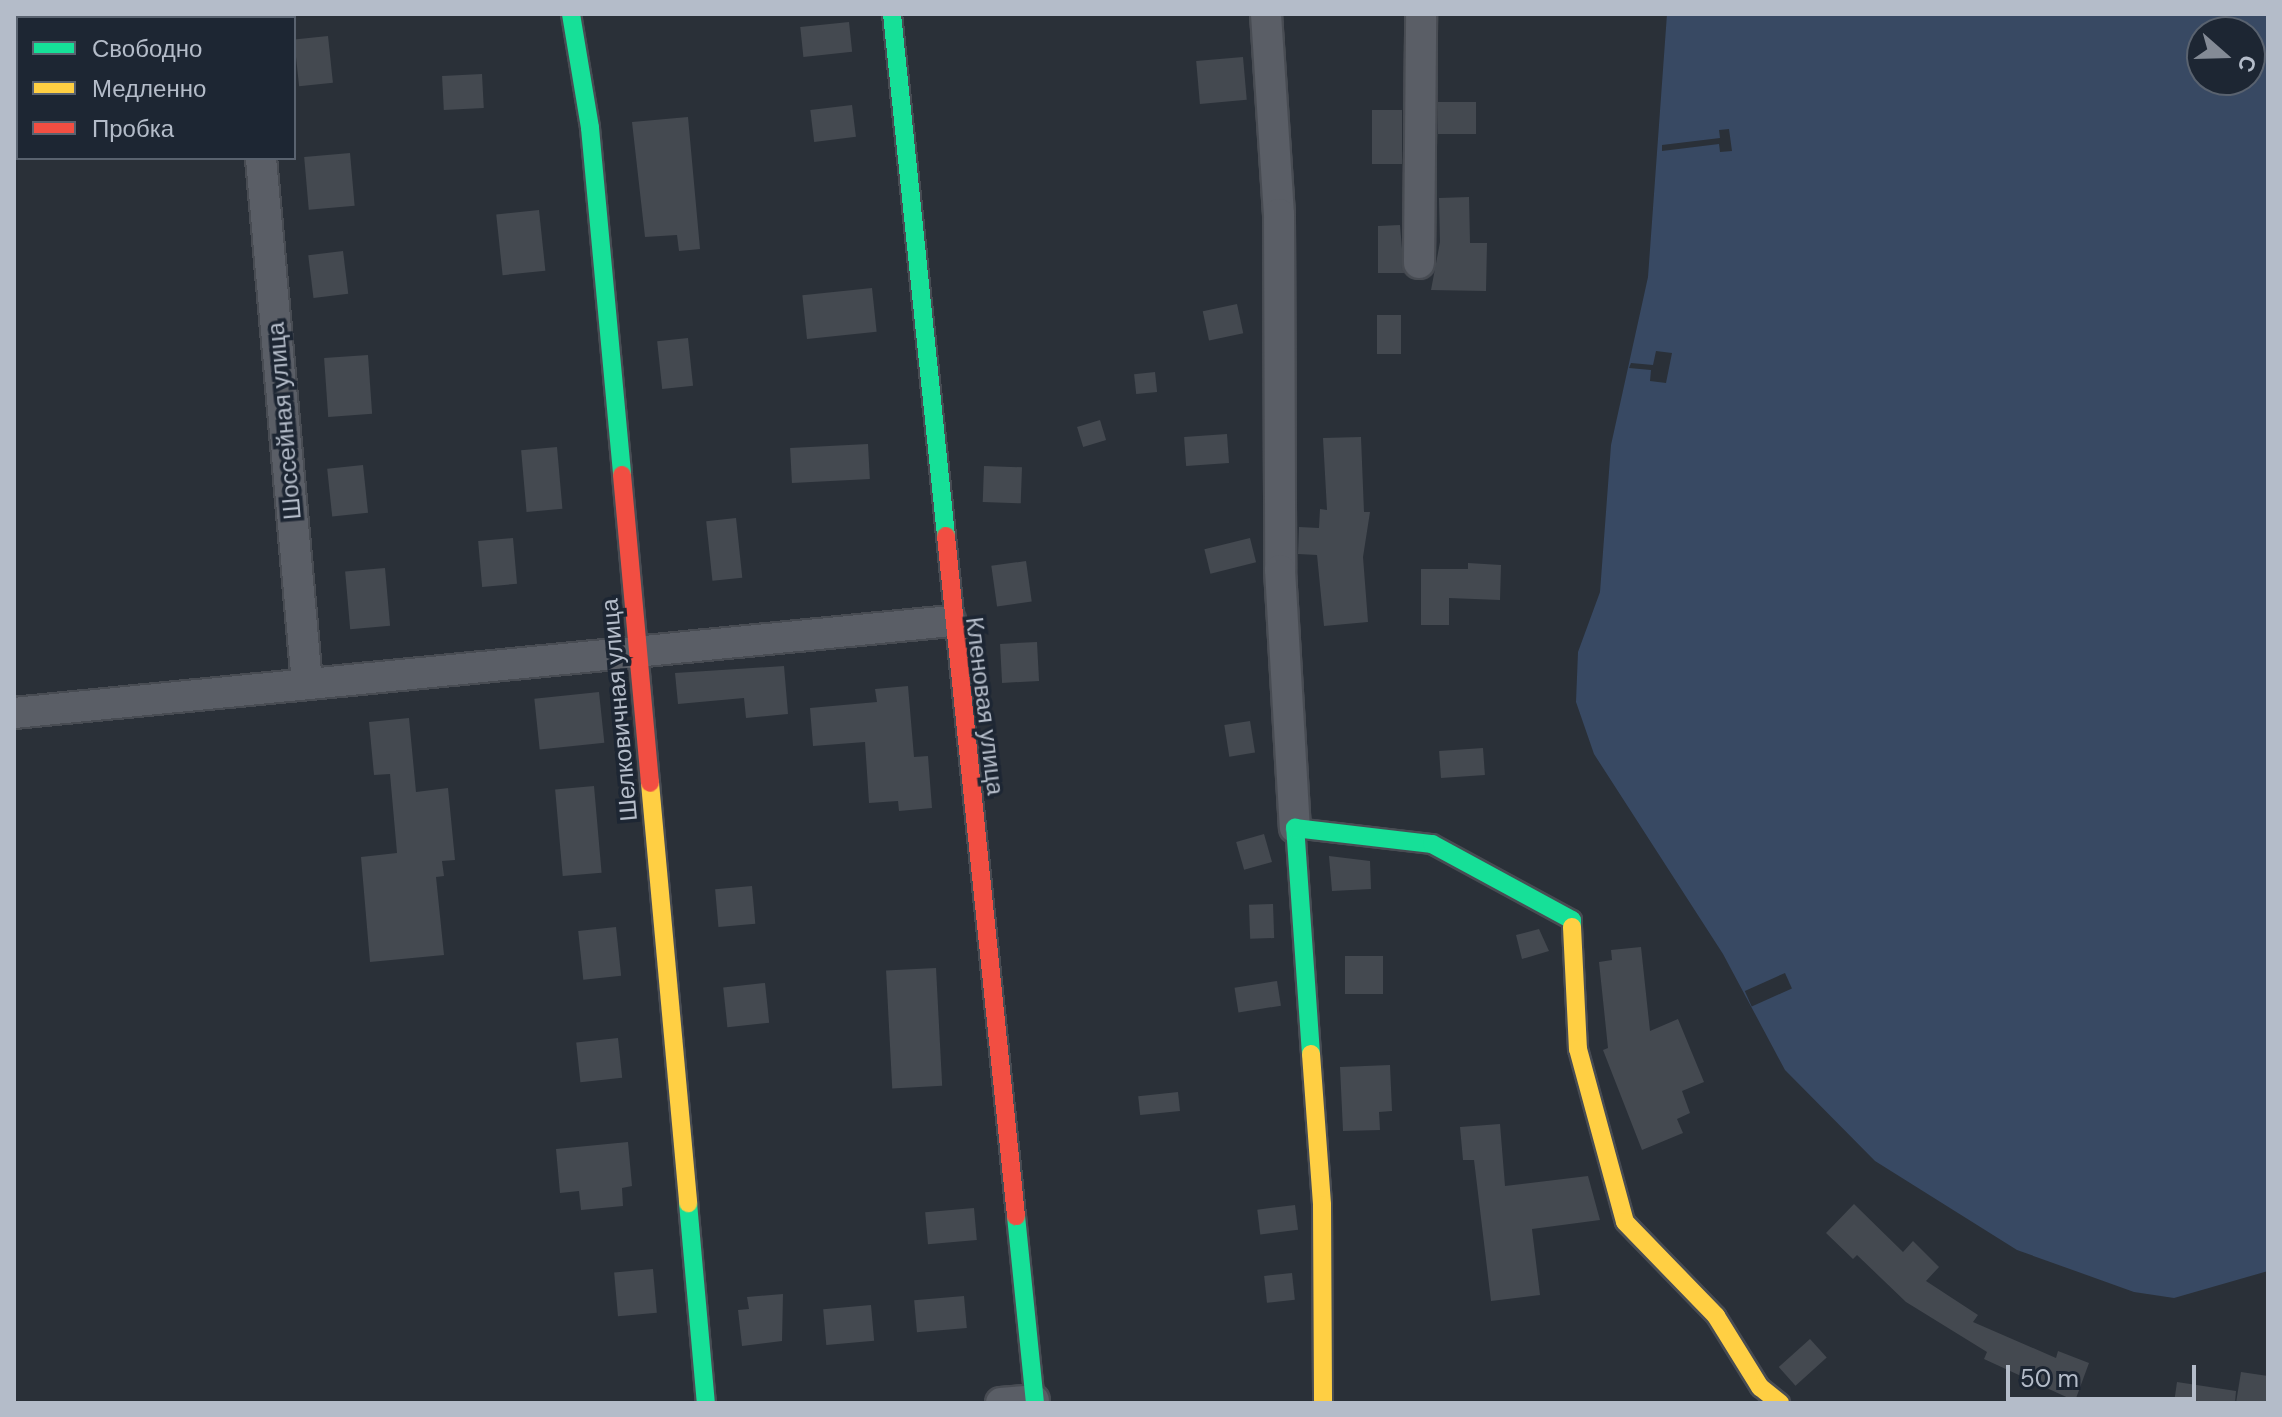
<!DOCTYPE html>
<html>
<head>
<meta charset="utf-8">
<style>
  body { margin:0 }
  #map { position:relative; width:2282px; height:1417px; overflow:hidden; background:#2a3038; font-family:"DM Sans",sans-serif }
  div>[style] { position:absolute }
  .water>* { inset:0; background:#384963 }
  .pier>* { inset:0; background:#2a3038; transform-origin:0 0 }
  .building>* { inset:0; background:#444950; transform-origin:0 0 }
  .roads { filter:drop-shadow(2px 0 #484c53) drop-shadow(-2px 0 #484c53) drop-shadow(0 2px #484c53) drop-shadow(0 -2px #484c53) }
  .street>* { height:30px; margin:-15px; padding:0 15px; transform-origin:15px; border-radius:15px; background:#5a5e66 }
  .fast>* { height:18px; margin:-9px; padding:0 9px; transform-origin:9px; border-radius:9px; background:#16e098 }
  .slow>* { height:18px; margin:-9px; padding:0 9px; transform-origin:9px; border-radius:9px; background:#ffcf43 }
  .jam>* { height:18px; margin:-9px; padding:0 9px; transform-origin:9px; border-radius:9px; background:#f24e42 }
  span { translate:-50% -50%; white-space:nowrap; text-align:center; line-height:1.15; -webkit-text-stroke:7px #1d2633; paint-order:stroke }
  .street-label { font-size:24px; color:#b4bcc9 }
  .frame { position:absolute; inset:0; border:16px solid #b4bcc9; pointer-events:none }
  .legend { position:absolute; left:16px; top:16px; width:280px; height:144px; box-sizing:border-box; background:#1d2633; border:2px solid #59626f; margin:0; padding:10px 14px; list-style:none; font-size:24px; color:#b4bcc9 }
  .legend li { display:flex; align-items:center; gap:16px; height:40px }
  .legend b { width:40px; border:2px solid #59626f }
  .north { position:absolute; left:2186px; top:16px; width:80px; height:80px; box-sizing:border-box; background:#1d2633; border:2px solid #59626f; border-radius:50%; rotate:110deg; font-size:22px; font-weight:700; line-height:32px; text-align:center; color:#b4bcc9 }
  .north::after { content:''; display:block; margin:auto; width:28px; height:36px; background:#848b96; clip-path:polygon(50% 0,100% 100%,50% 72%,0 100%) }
  .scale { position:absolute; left:2006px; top:1365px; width:190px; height:36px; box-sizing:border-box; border:4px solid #b4bcc9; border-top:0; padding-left:10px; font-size:24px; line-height:28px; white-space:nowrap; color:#b4bcc9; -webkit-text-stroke:6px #1d2633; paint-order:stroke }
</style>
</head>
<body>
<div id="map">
  <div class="water">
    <i style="clip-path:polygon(evenodd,1667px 14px,2268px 14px,2268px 1271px,2174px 1298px,2134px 1292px,2017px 1250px,1875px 1161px,1785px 1070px,1723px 954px,1594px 754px,1576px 702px,1578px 652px,1600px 592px,1611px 445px,1648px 277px,1667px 14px,2202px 32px,2250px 32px,2250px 80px,2202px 80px,2202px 32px)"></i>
  </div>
  <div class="pier">
    <i style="clip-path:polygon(1729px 129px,1732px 151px,1720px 152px,1719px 144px,1662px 151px,1662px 145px,1720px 138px,1719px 130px)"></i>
    <i style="clip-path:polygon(1656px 351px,1672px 353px,1666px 383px,1650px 381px,1651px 370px,1629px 368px,1631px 363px,1653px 365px)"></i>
    <i style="left:1785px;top:973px;width:17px;height:44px;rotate:66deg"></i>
  </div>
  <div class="building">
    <i style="left:849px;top:22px;width:30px;height:49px;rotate:84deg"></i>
    <i style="left:328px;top:36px;width:47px;height:34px;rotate:84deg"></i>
    <i style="left:1243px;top:57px;width:43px;height:47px;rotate:85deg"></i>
    <i style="left:482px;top:74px;width:34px;height:40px;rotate:87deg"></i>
    <i style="left:1438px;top:102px;width:38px;height:32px"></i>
    <i style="left:852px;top:105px;width:32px;height:42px;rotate:83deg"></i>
    <i style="left:1372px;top:110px;width:30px;height:54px"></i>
    <i style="clip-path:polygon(688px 117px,700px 249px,679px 251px,677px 235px,645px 237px,632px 122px)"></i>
    <i style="left:350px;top:153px;width:53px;height:46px;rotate:85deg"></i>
    <i style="clip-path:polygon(1469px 197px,1470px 243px,1487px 243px,1486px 291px,1431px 290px,1440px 242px,1439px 198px)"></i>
    <i style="left:539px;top:210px;width:61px;height:43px;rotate:84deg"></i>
    <i style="clip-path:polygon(1400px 225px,1404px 273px,1378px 273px,1378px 226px)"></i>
    <i style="left:343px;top:251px;width:43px;height:35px;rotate:83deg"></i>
    <i style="left:872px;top:288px;width:44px;height:70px;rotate:84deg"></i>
    <i style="left:1237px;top:304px;width:30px;height:35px;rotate:78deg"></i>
    <i style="left:1377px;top:315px;width:24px;height:39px"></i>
    <i style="left:688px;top:338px;width:48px;height:31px;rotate:84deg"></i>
    <i style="left:368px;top:355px;width:59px;height:44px;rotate:86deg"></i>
    <i style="left:1155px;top:372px;width:20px;height:21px;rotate:84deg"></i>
    <i style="left:1100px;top:420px;width:21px;height:24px;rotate:73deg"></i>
    <i style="left:1227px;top:434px;width:29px;height:43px;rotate:86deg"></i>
    <i style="clip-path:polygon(1361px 437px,1364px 512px,1370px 512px,1363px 557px,1368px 622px,1324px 626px,1317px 555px,1298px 554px,1299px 527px,1319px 528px,1320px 509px,1327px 510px,1323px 438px)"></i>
    <i style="left:868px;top:444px;width:35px;height:78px;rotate:87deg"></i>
    <i style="left:557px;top:447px;width:62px;height:36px;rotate:85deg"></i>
    <i style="left:363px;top:465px;width:48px;height:36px;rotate:84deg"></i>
    <i style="left:984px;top:466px;width:38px;height:36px;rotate:2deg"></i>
    <i style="left:736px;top:518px;width:60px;height:30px;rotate:84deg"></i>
    <i style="left:513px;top:538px;width:46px;height:35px;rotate:85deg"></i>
    <i style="left:1250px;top:538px;width:25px;height:47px;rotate:76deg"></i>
    <i style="left:1026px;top:561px;width:41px;height:35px;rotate:82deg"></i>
    <i style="clip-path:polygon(1468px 563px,1501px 565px,1500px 600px,1449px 598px,1449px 625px,1421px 625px,1421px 569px,1468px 569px)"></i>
    <i style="left:385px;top:568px;width:58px;height:40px;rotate:85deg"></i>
    <i style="left:1037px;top:642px;width:39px;height:37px;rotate:87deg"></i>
    <i style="clip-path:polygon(784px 666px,788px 714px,746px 718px,744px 698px,678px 704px,675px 673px)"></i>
    <i style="clip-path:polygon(908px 686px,914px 757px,928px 756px,932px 808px,899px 811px,898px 801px,869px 803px,865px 742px,813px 746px,810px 708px,877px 702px,875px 689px)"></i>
    <i style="left:599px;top:692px;width:51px;height:65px;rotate:84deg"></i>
    <i style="clip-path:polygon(409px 718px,416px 792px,448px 788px,455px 860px,442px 861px,444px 876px,436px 877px,444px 955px,370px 962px,361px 857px,397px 853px,390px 774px,374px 775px,369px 722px)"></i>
    <i style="left:1250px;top:721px;width:32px;height:26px;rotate:81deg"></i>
    <i style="left:1483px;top:748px;width:27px;height:44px;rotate:86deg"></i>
    <i style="left:594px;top:786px;width:87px;height:39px;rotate:85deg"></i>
    <i style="left:1264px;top:834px;width:29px;height:29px;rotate:74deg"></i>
    <i style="clip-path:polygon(1329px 856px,1370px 861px,1371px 889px,1332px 891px)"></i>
    <i style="left:752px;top:886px;width:38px;height:37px;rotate:85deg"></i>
    <i style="left:1273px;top:904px;width:34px;height:24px;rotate:88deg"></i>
    <i style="left:616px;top:927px;width:49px;height:38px;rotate:84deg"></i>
    <i style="clip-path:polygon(1539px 929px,1549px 951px,1522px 959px,1516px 935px)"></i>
    <i style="clip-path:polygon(1641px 947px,1650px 1031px,1678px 1019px,1704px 1082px,1682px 1091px,1690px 1113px,1677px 1119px,1683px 1133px,1642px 1150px,1603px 1050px,1608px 1048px,1599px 962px,1612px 960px,1611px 950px)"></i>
    <i style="left:1345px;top:956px;width:38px;height:38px"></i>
    <i style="left:936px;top:968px;width:118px;height:50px;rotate:87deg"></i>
    <i style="left:1277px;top:981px;width:25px;height:43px;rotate:81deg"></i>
    <i style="left:765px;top:983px;width:40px;height:42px;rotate:84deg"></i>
    <i style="left:618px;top:1038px;width:40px;height:42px;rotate:84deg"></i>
    <i style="clip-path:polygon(1390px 1065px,1392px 1111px,1379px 1112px,1380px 1130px,1343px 1131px,1340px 1067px)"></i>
    <i style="left:1178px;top:1092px;width:19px;height:40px;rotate:84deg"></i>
    <i style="clip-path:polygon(1500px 1124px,1505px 1186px,1588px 1176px,1600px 1220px,1532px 1229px,1540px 1295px,1491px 1301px,1474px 1160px,1463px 1160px,1460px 1127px)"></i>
    <i style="clip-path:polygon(628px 1142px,632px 1186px,622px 1188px,623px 1206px,581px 1210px,579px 1191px,560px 1193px,556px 1149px)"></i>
    <i style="clip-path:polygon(1854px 1204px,1903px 1252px,1913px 1241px,1939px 1267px,1926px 1281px,1978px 1315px,1973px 1322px,2056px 1358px,2058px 1351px,2089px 1363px,2075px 1401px,1984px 1359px,1987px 1352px,1906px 1302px,1857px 1255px,1853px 1259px,1826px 1233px)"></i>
    <i style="left:1295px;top:1205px;width:25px;height:38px;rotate:83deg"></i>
    <i style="left:974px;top:1208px;width:32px;height:49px;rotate:85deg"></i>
    <i style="left:653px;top:1269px;width:44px;height:39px;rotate:85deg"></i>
    <i style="left:1292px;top:1273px;width:27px;height:28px;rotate:84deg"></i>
    <i style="clip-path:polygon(783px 1294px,782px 1341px,742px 1346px,738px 1310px,749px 1309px,747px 1297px)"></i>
    <i style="left:964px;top:1296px;width:32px;height:50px;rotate:85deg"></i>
    <i style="left:871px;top:1305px;width:36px;height:48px;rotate:85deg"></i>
    <i style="left:1810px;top:1339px;width:25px;height:42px;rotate:48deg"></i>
    <i style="clip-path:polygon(2241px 1372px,2268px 1376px,2268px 1403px,2236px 1403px)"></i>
    <i style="clip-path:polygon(2177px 1382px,2236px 1391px,2235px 1403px,2174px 1403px)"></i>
  </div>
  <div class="roads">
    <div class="street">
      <i style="left:249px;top:14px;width:4px;rotate:90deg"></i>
      <i style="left:1266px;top:14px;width:200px;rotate:86.3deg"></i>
      <i style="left:1279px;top:214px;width:356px;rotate:89.8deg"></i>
      <i style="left:1280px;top:570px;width:258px;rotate:86.7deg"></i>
      <i style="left:261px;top:158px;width:528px;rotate:85deg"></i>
      <i style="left:1419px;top:263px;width:249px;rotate:-89.5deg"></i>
      <i style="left:14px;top:713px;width:941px;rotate:-5.61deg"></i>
      <i style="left:1001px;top:1403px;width:33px;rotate:-5deg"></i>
    </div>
    <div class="fast">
      <i style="left:571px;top:14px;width:116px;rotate:80.5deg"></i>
      <i style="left:590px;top:128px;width:348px;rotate:84.7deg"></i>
      <i style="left:892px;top:14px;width:525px;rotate:84.09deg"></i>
      <i style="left:1311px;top:1054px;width:227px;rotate:-94deg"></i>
      <i style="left:1295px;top:828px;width:138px;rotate:6.7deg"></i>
      <i style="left:1432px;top:844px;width:159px;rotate:28.5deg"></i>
      <i style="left:1572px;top:920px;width:7px;rotate:90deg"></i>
      <i style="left:688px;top:1203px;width:201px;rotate:84.9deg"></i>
      <i style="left:1016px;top:1216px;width:188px;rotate:84.2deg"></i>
    </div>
    <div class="slow">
      <i style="left:650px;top:783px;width:422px;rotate:84.8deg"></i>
      <i style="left:1572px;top:927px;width:122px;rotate:87.2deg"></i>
      <i style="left:1578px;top:1049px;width:179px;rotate:74.8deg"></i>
      <i style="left:1625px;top:1222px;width:131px;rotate:45.9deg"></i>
      <i style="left:1716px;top:1316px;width:84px;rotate:58.2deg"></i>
      <i style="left:1760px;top:1387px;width:26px;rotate:39deg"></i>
      <i style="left:1311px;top:1054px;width:151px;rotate:85.8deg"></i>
      <i style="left:1322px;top:1205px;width:198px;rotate:89.7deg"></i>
    </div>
    <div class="jam">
      <i style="left:622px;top:475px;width:309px;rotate:84.8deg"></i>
      <i style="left:946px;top:536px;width:684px;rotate:84.12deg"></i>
    </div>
  </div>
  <div class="street-label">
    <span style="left:284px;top:421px;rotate:-95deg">Шоссейная улица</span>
    <span style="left:985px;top:706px;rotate:83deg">Кленовая улица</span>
    <span style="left:619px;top:710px;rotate:-95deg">Шелковичная улица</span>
  </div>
  <div class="frame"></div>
  <ul class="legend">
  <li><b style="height:10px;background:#16e098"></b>Свободно</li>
  <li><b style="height:10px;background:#ffcf43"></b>Медленно</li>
  <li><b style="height:10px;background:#f24e42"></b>Пробка</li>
  </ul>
  <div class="north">С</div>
  <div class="scale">50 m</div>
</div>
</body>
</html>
